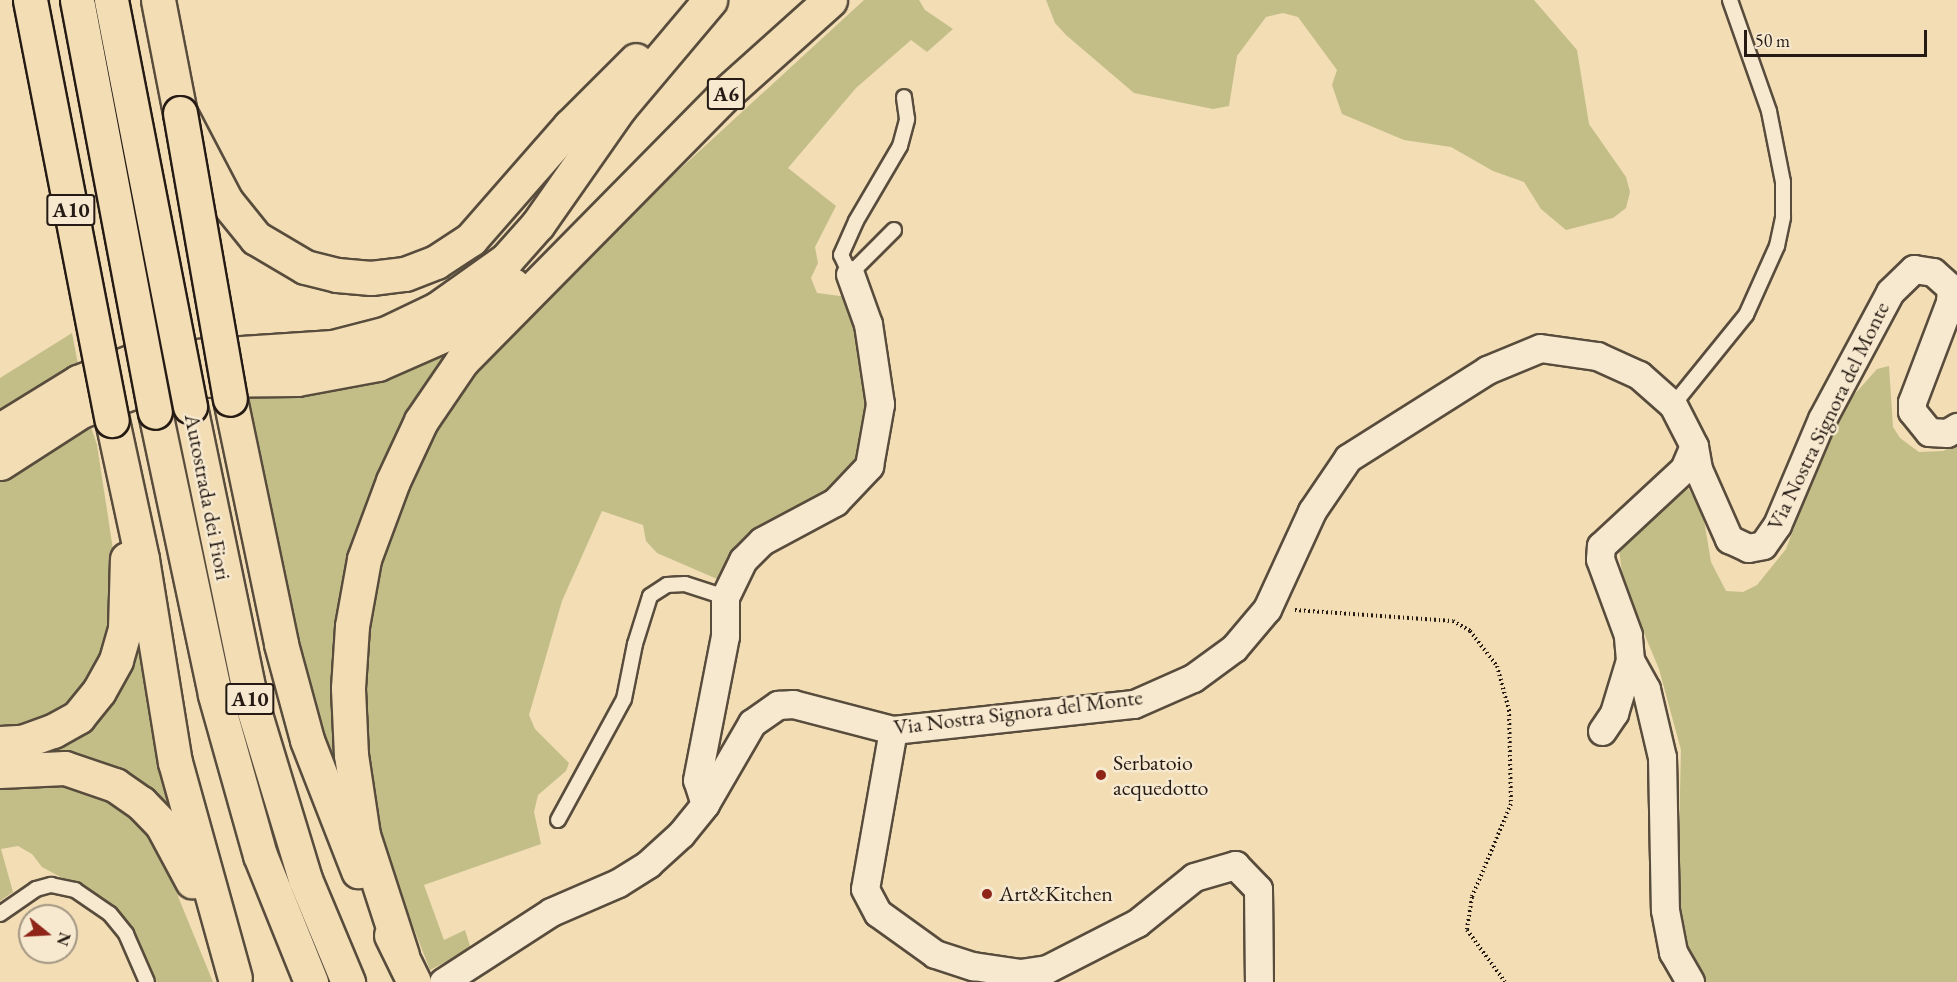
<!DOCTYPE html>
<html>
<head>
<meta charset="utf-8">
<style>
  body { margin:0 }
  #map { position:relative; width:1957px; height:982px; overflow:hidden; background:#f2ddb5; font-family:"EB Garamond",serif }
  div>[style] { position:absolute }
  .green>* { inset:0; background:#c3be88 }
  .path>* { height:4px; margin-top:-2px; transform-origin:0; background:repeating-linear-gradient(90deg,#251b14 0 1.5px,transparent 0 4.5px) }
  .roads { filter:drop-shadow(2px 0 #584c3c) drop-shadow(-2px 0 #584c3c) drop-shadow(0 2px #584c3c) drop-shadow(0 -2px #584c3c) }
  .lane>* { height:14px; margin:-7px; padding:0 7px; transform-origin:7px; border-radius:7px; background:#f7e9cf }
  .street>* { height:27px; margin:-13.5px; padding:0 13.5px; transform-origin:13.5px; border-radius:13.5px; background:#f7e9cf }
  .highway>* { height:33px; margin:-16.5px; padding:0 16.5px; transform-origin:16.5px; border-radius:16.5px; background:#f2ddb5 }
  .bridges { filter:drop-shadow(2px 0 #251b14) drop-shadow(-2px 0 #251b14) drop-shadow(0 2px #251b14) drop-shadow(0 -2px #251b14) }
  .highway-bridge>* { height:33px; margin:-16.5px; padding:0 16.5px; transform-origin:16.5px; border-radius:16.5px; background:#f2ddb5 }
  .dots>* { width:16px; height:16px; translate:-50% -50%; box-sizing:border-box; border:3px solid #f7e9cf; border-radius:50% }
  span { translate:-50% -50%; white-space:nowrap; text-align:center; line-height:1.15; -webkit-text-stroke:5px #f7e9cf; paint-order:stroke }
  .shield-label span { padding:2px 4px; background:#f7e9cf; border:2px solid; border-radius:4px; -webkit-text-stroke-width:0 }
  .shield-label { font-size:21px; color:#251b14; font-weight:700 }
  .street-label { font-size:22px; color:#251b14 }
  .poi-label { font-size:22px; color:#251b14 }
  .left { translate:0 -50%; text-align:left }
  .north { position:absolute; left:18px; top:904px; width:60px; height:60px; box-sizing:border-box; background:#f7e9cf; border:2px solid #a39784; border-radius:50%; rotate:108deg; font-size:16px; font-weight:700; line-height:24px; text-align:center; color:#251b14 }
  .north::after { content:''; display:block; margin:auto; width:21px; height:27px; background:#8f2418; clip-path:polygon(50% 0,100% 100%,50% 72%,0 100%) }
  .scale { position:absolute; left:1744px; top:30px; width:183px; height:27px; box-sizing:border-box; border:3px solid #251b14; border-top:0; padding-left:8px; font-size:18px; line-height:21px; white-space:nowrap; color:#251b14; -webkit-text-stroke:4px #f7e9cf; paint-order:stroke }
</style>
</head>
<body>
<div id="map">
  <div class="green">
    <i style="clip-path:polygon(864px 0,919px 0,925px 10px,953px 29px,927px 52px,911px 40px,856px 88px,788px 168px,836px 206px,815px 247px,818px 263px,811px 278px,817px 293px,848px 297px,860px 340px,867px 397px,857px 466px,724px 582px,657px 553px,646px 541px,643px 525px,602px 511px,562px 601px,529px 715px,535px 729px,569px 763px,566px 771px,538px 795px,534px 812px,541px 844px,424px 885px,444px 940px,465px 930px,471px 949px,430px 970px,381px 844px,361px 749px,367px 650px,378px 579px,402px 502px,443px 412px,498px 342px,594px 248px)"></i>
    <i style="clip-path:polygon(1046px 0,1534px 0,1577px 50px,1589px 124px,1626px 177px,1630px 192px,1626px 208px,1613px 218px,1566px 230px,1541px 209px,1524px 182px,1493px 171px,1451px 147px,1404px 140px,1342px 114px,1332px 85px,1337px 70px,1298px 17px,1283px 13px,1266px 17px,1237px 56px,1229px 106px,1213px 109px,1134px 93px,1066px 35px,1055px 23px)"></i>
    <i style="clip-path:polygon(72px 333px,78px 364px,0 413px,0 378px)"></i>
    <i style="clip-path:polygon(458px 346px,391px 451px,339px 773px,314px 711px,244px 396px,310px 392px)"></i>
    <i style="clip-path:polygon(1889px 366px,1893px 427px,1900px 438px,1919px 452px,1943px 451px,1957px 444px,1957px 982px,1705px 982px,1687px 958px,1677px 914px,1681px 750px,1659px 669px,1623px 583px,1619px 548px,1627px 533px,1688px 488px,1703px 514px,1711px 562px,1726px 591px,1743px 592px,1757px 585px,1786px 549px,1837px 414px,1877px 369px)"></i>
    <i style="clip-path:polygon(90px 424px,97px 445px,114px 556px,110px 633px,91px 673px,73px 698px,30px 724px,0 730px,0 477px)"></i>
    <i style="clip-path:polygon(143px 632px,171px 804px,166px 808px,36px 752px)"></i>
    <i style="clip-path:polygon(0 781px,79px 787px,110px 799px,137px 820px,166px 867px,213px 982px,155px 982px,139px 941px,114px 906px,42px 867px,32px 854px,18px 846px,1px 849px,13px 892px,0 901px)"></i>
  </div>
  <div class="path">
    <i style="left:1295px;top:610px;width:158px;rotate:4deg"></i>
    <i style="left:1453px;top:621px;width:20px;rotate:30deg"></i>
    <i style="left:1470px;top:631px;width:44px;rotate:52.4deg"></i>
    <i style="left:1497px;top:666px;width:46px;rotate:74.7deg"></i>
    <i style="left:1509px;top:710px;width:94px;rotate:88.8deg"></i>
    <i style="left:1511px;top:804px;width:101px;rotate:112.8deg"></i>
    <i style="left:1472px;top:897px;width:33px;rotate:99deg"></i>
    <i style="left:1467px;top:930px;width:64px;rotate:53.8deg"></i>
  </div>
  <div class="roads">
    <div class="lane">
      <i style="left:894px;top:230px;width:62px;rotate:135deg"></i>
      <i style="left:850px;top:274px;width:21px;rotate:-115deg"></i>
      <i style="left:841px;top:255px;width:37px;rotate:-66deg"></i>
      <i style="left:856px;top:221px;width:87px;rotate:-59.6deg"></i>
      <i style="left:900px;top:146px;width:28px;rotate:-75deg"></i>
      <i style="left:907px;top:119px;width:22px;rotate:-98deg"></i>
      <i style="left:1673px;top:405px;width:116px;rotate:-51deg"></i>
      <i style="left:1746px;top:315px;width:76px;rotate:-65.8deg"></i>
      <i style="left:1777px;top:246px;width:30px;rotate:-78deg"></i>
      <i style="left:1783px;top:217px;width:35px;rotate:-90deg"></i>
      <i style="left:1783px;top:182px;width:72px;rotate:-101.2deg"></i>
      <i style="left:1769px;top:111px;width:118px;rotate:-109.4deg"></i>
      <i style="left:558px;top:820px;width:138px;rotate:-61.4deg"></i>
      <i style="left:624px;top:699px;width:56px;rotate:-78.7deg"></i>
      <i style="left:635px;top:644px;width:50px;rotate:-72.6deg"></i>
      <i style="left:650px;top:596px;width:20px;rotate:-33deg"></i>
      <i style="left:667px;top:585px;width:18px;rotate:-3deg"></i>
      <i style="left:685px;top:584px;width:42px;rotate:18deg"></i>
      <i style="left:0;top:914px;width:44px;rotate:-34.8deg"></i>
      <i style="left:36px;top:889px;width:16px;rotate:-15deg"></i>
      <i style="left:51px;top:885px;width:25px;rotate:12deg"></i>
      <i style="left:75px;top:890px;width:42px;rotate:34.4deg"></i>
      <i style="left:110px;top:914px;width:26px;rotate:51deg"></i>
      <i style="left:126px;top:934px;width:52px;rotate:66.4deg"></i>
    </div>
    <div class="street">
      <i style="left:1630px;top:660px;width:33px;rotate:61deg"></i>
      <i style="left:1646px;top:689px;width:70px;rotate:76.8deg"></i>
      <i style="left:1662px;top:757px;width:153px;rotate:88.9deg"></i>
      <i style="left:1665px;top:910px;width:43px;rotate:79.2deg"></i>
      <i style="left:1673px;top:952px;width:34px;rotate:60deg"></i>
      <i style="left:893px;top:730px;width:161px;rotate:100deg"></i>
      <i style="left:865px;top:889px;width:27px;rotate:62deg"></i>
      <i style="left:878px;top:913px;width:70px;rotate:35.7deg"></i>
      <i style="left:935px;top:954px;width:40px;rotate:18deg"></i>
      <i style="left:973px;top:966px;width:48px;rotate:8.5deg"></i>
      <i style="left:1020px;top:973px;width:27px;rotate:-8deg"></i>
      <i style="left:1047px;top:969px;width:101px;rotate:-27.1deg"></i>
      <i style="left:1137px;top:923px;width:73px;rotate:-38.9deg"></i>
      <i style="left:1194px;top:877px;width:43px;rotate:-16.3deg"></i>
      <i style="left:1235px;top:865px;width:33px;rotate:46deg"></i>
      <i style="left:1258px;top:889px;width:93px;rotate:89.4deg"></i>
      <i style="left:1602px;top:731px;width:22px;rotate:-56deg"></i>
      <i style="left:1614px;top:713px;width:55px;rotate:-73.2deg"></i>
      <i style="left:1630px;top:660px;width:25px;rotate:-95deg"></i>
      <i style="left:1628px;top:635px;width:81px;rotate:-110.2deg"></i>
      <i style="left:1600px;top:559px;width:13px;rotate:-86deg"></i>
      <i style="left:1601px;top:546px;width:113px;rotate:-42.9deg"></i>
      <i style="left:1684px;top:469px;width:25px;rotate:-67deg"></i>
      <i style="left:705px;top:804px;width:25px;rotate:-108deg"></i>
      <i style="left:697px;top:780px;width:147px;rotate:-79deg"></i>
      <i style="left:725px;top:636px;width:39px;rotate:-90deg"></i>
      <i style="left:725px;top:597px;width:41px;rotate:-64.1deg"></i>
      <i style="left:743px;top:560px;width:27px;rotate:-45deg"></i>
      <i style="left:762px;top:541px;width:83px;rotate:-28.1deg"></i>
      <i style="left:835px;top:502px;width:50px;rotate:-46.6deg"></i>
      <i style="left:869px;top:466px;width:63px;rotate:-79.9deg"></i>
      <i style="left:880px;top:404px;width:81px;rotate:-98.5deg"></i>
      <i style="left:868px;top:324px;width:53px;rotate:-109.8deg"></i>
      <i style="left:443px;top:982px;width:129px;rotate:-32.9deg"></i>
      <i style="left:551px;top:912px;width:73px;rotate:-23.4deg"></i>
      <i style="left:618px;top:883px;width:36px;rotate:-32deg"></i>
      <i style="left:648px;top:864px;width:45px;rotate:-42.3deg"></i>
      <i style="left:681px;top:834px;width:38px;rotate:-51deg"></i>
      <i style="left:705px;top:804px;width:94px;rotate:-59.9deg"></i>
      <i style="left:752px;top:723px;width:32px;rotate:-35deg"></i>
      <i style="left:778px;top:705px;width:15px;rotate:-4deg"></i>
      <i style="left:793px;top:704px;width:103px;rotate:14.6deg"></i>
      <i style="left:893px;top:730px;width:242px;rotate:-6.2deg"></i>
      <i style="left:1134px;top:704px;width:64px;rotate:-23.8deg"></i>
      <i style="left:1193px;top:678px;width:51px;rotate:-36.2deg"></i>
      <i style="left:1234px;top:648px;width:51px;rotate:-49.8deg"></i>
      <i style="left:1267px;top:609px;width:108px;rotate:-65.3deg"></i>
      <i style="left:1312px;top:511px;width:64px;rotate:-55.8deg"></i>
      <i style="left:1348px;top:458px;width:165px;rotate:-32.3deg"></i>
      <i style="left:1487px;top:370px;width:57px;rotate:-22.5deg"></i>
      <i style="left:1540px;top:348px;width:58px;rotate:8deg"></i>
      <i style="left:1597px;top:356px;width:46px;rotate:24.3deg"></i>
      <i style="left:1639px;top:375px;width:45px;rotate:41.4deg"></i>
      <i style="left:1673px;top:405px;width:46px;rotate:62.9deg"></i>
      <i style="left:1694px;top:446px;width:23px;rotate:80deg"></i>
      <i style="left:1698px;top:469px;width:77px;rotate:66.1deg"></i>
      <i style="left:1729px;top:539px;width:21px;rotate:25deg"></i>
      <i style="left:1748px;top:548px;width:15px;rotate:-11deg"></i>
      <i style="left:1763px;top:545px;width:24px;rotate:-55deg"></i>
      <i style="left:1777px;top:525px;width:115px;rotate:-67deg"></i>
      <i style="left:1822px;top:419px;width:144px;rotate:-61.8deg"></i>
      <i style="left:1890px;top:292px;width:33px;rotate:-44deg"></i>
      <i style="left:1914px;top:269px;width:19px;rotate:9deg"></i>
      <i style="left:1933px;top:272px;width:24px;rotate:42deg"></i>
      <i style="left:1951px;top:288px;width:14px;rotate:94deg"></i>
      <i style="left:1950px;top:302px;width:107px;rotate:110.8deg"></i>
      <i style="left:1912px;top:402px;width:9px;rotate:90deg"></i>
      <i style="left:1912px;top:411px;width:27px;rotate:51deg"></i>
      <i style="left:1929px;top:432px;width:18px;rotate:3deg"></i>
      <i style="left:1947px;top:433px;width:12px;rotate:-31deg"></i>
    </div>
    <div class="highway">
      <i style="left:158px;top:0;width:115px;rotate:79deg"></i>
      <i style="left:180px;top:113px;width:99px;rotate:62.4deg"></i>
      <i style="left:226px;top:201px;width:48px;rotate:51deg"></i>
      <i style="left:256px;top:238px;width:57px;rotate:30.6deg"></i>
      <i style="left:305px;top:267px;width:33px;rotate:14deg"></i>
      <i style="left:337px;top:275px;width:34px;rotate:5deg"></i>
      <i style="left:371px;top:278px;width:34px;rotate:-7deg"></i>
      <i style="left:405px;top:274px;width:33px;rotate:-21deg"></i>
      <i style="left:436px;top:262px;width:42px;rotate:-33.3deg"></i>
      <i style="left:471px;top:239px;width:150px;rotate:-48.8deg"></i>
      <i style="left:570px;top:126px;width:93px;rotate:-45deg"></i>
      <i style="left:230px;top:399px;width:250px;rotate:78.2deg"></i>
      <i style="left:281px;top:644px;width:99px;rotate:74.8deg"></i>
      <i style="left:307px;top:740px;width:141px;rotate:68.7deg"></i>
      <i style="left:190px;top:406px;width:301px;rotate:78.3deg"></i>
      <i style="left:251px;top:701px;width:186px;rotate:73.1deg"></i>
      <i style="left:305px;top:879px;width:112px;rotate:67.3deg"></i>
      <i style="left:155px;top:412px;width:289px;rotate:78deg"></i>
      <i style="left:215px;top:695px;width:166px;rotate:74.3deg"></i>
      <i style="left:260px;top:855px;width:137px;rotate:68.1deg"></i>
      <i style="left:112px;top:420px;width:142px;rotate:77.8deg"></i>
      <i style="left:142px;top:559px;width:206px;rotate:80.8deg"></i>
      <i style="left:175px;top:762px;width:224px;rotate:74.5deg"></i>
      <i style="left:0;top:430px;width:92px;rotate:-31.6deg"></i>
      <i style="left:78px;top:382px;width:61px;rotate:-21.1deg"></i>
      <i style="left:135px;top:360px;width:198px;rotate:-3.8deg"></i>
      <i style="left:333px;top:347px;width:56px;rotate:-14.5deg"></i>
      <i style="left:387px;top:333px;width:55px;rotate:-25.6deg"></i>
      <i style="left:437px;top:309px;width:85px;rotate:-35.4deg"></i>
      <i style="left:506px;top:260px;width:48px;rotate:-48.4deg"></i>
      <i style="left:538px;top:224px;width:143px;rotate:-55deg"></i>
      <i style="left:620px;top:107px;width:140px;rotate:-49.9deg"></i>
      <i style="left:0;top:463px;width:96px;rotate:-32.7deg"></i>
      <i style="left:81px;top:411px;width:61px;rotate:-20.2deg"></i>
      <i style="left:138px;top:390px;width:54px;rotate:-10.7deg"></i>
      <i style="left:191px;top:380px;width:106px;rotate:-0.5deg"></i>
      <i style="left:297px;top:379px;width:82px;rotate:-10.5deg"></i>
      <i style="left:378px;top:364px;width:74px;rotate:-23.8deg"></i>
      <i style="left:446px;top:334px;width:83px;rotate:-36.2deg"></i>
      <i style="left:0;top:743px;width:22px;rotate:-3deg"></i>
      <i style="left:22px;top:742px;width:33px;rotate:-20deg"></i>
      <i style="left:53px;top:731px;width:29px;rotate:-29deg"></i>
      <i style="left:78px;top:717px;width:33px;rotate:-51deg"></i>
      <i style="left:99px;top:691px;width:35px;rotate:-61deg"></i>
      <i style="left:116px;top:660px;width:32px;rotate:-74deg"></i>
      <i style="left:125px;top:629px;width:70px;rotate:-88.4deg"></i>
      <i style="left:0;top:771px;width:65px;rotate:-2.6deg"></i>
      <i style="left:65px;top:768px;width:53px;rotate:18.8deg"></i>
      <i style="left:115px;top:785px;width:32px;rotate:35deg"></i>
      <i style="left:141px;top:803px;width:30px;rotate:46deg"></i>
      <i style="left:162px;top:825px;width:64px;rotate:61.8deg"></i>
      <i style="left:391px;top:935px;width:52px;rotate:63.9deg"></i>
      <i style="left:402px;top:955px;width:126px;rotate:-108deg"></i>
      <i style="left:363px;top:835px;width:81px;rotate:-98.5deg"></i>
      <i style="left:351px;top:755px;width:67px;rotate:-92.6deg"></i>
      <i style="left:348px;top:688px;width:62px;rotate:-86.3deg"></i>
      <i style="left:352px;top:626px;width:68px;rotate:-79.8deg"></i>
      <i style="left:364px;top:559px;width:83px;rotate:-69.6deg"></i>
      <i style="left:393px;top:481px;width:66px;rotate:-65deg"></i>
      <i style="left:421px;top:421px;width:73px;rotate:-55.7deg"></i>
      <i style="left:462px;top:361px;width:371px;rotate:-45.4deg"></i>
      <i style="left:722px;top:97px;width:145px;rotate:-41.9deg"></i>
    </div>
  </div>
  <div class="bridges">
    <div class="highway-bridge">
      <i style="left:30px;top:0;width:428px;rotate:79deg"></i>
      <i style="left:77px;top:0;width:419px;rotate:79.3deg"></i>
      <i style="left:111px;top:0;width:414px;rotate:79deg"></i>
      <i style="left:180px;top:113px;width:290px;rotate:80.1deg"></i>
    </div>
  </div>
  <div class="dots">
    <i style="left:1101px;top:775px;background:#8f2418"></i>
    <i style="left:987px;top:894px;background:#8f2418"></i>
  </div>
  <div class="shield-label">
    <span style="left:726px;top:94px">A6</span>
    <span style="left:71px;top:210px">A10</span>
    <span style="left:250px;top:699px">A10</span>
  </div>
  <div class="street-label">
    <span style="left:1828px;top:416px;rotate:-64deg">Via Nostra Signora del Monte</span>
    <span style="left:208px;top:497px;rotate:79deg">Autostrada dei Fiori</span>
    <span style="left:1018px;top:712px;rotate:-7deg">Via Nostra Signora del Monte</span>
  </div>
  <div class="poi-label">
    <span class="left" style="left:1113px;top:775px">Serbatoio<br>acquedotto</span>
    <span class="left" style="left:999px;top:894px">Art&amp;Kitchen</span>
  </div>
  <div class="north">N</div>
  <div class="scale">50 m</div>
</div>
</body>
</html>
